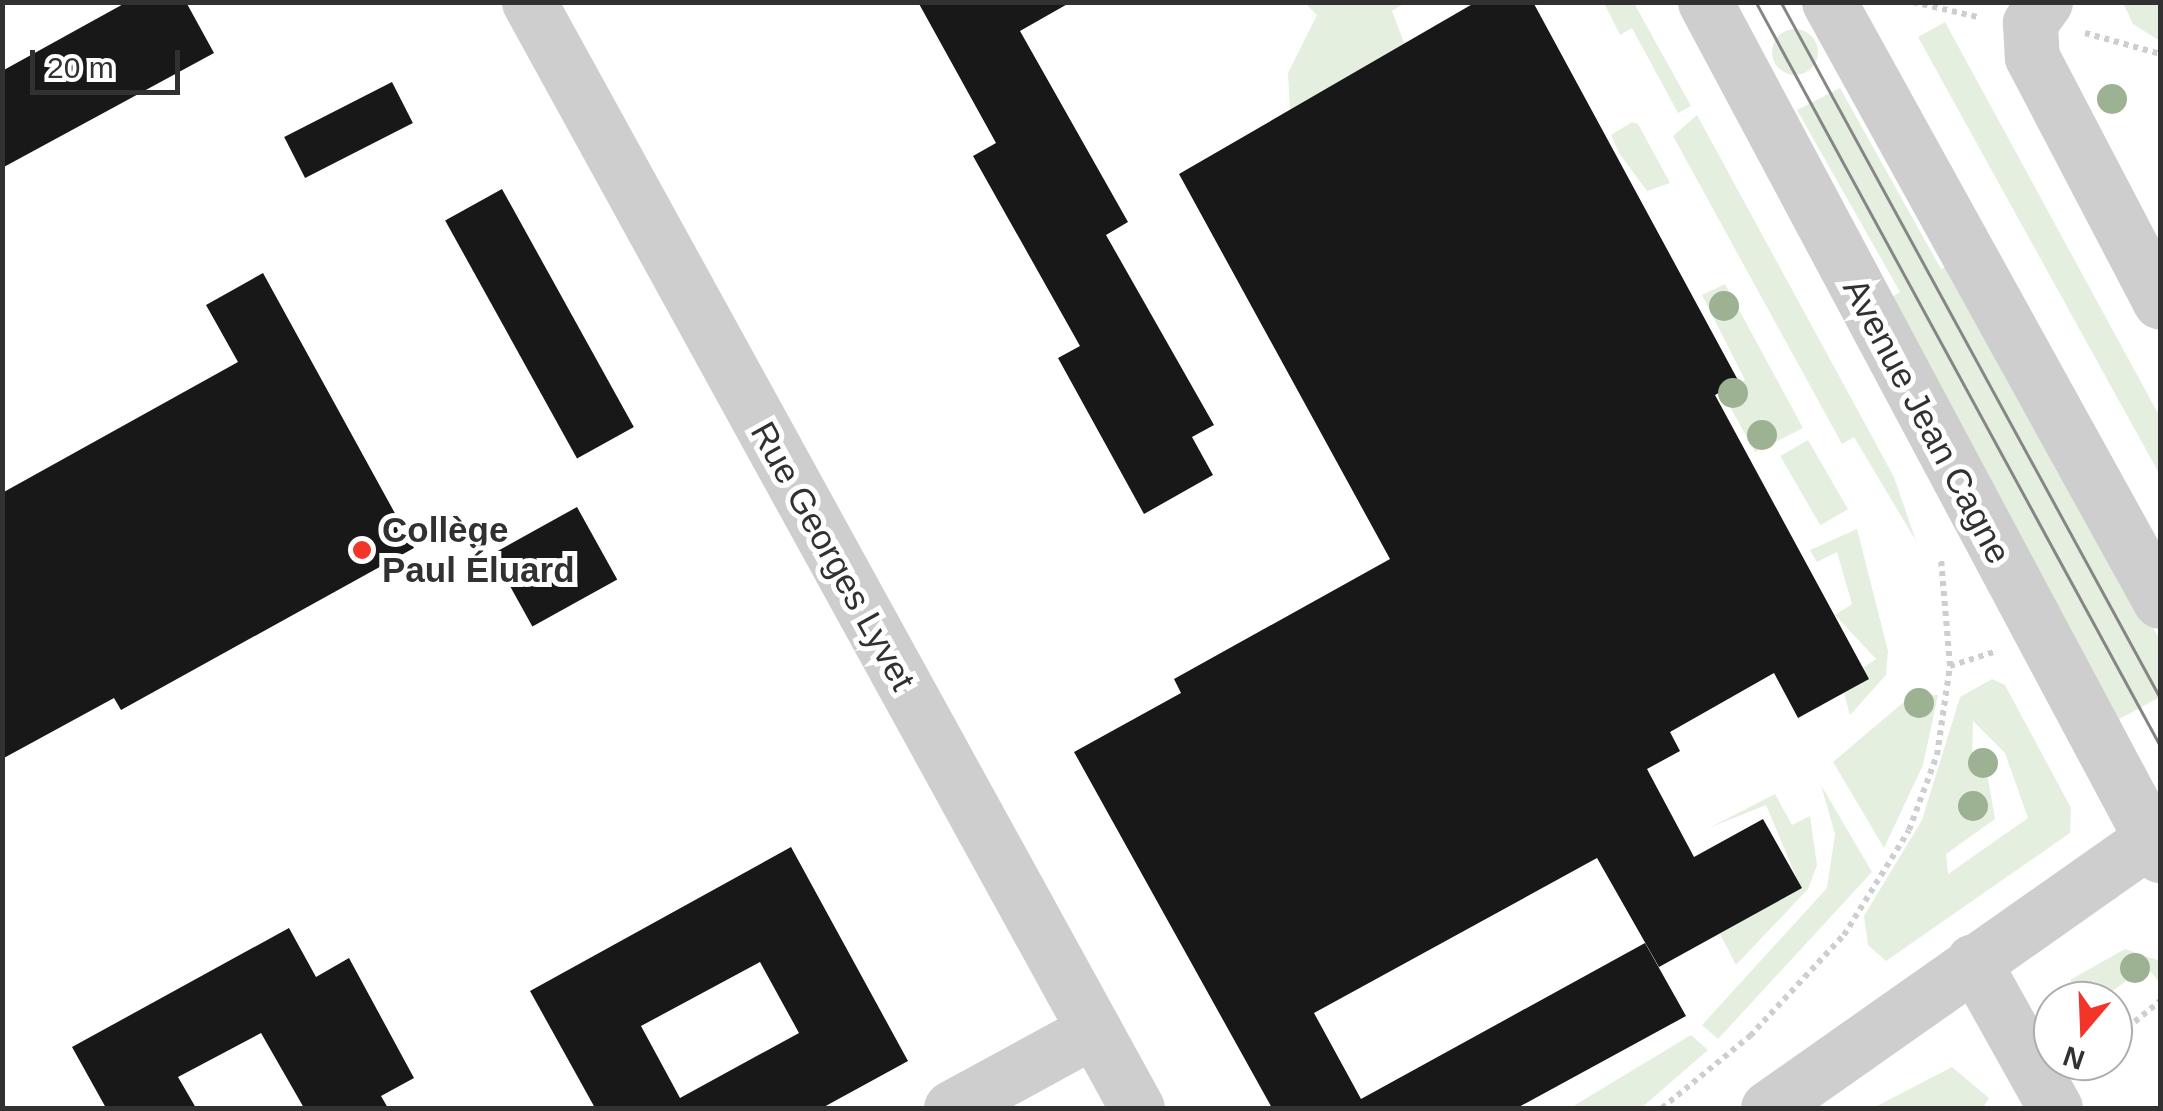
<!DOCTYPE html>
<html>
<head>
<meta charset="utf-8">
<style>
  body { margin:0 }
  #map { position:relative; width:2163px; height:1111px; overflow:hidden; background:#fff; font-family:Helvetica,sans-serif }
  div>[style] { position:absolute }
  .green>* { inset:0; background:#e5efdf; transform-origin:0 0 }
  .round { border-radius:50% }
  .building>* { inset:0; background:#181818; transform-origin:0 0 }
  .path>* { height:6px; margin-top:-3px; transform-origin:0; background:repeating-linear-gradient(90deg,#cecece 0 5px,transparent 0 10px) }
  .minor>* { height:55px; margin:-27.5px; padding:0 27.5px; transform-origin:27.5px; border-radius:27.5px; background:#cecece }
  .tram>* { height:2.5px; margin:-1.25px; padding:0 1.25px; transform-origin:1.25px; border-radius:1.25px; background:#868686 }
  .trees>* { width:30px; height:30px; margin:-15px; border-radius:50%; background:#9db193 }
  .dots>* { width:28px; height:28px; translate:-50% -50%; box-sizing:border-box; border:5px solid #fff; border-radius:50% }
  span { translate:-50% -50%; white-space:nowrap; text-align:center; line-height:1.15; -webkit-text-stroke:10px #fff; paint-order:stroke }
  .street-label { font-size:35px; color:#313131 }
  .poi-label { font-size:35px; color:#313131; font-weight:700 }
  .left { translate:0 -50%; text-align:left }
  .frame { position:absolute; inset:0; border:5px solid #313131; pointer-events:none }
  .north { position:absolute; left:2033px; top:981px; width:100px; height:100px; box-sizing:border-box; background:#fff; border:2px solid #adadad; border-radius:50%; rotate:199deg; font-size:28px; font-weight:700; line-height:40px; text-align:center; color:#313131 }
  .north::after { content:''; display:block; margin:auto; width:35px; height:45px; background:#f23429; clip-path:polygon(50% 0,100% 100%,50% 72%,0 100%) }
  .scale { position:absolute; left:30px; top:50px; width:150px; height:45px; box-sizing:border-box; border:5px solid #313131; border-top:0; padding-left:12px; font-size:30px; line-height:35px; white-space:nowrap; color:#313131; -webkit-text-stroke:8px #fff; paint-order:stroke }
</style>
</head>
<body>
<div id="map">
  <div class="green">
    <i style="clip-path:polygon(1305px 3px,1405px 3px,1392px 11px,1405px 45px,1290px 112px,1288px 73px,1317px 15px)"></i>
    <i style="clip-path:polygon(1604px 3px,1634px 3px,1691px 106px,1678px 113px,1632px 28px,1620px 35px)"></i>
    <i style="clip-path:polygon(2123px 3px,2160px 3px,2160px 41px,2133px 24px)"></i>
    <i style="clip-path:polygon(1945px 22px,2160px 417px,2160px 475px,1918px 37px)"></i>
    <i class="round" style="left:1772px;top:29px;width:46px;height:46px"></i>
    <i style="clip-path:polygon(1840px 88px,1941px 269px,1956px 262px,2160px 640px,2160px 697px,2114px 722px,1885px 301px,1900px 292px,1797px 110px)"></i>
    <i style="clip-path:polygon(1697px 115px,1894px 477px,1916px 541px,1854px 437px,1842px 444px,1673px 136px)"></i>
    <i style="clip-path:polygon(1632px 122px,1638px 124px,1670px 183px,1647px 191px,1619px 153px,1611px 135px)"></i>
    <i style="clip-path:polygon(1725px 284px,1803px 428px,1755px 452px,1723px 394px,1745px 380px,1702px 295px)"></i>
    <i style="left:1808px;top:440px;width:80px;height:32px;rotate:60deg"></i>
    <i style="clip-path:polygon(1857px 529px,1888px 651px,1886px 675px,1850px 715px,1844px 693px,1868px 679px,1863px 668px,1876px 659px,1835px 615px,1852px 604px,1837px 552px,1817px 562px,1810px 550px)"></i>
    <i style="clip-path:polygon(evenodd,1992px 679px,2005px 685px,2071px 808px,2070px 833px,1886px 961px,1868px 945px,1864px 916px,1922px 820px,1960px 697px,1992px 679px,1973px 721px,2005px 753px,2028px 818px,1948px 874px,1946px 854px,1995px 819px,1988px 778px,1972px 762px,1973px 721px)"></i>
    <i style="clip-path:polygon(1938px 695px,1923px 765px,1884px 848px,1833px 762px,1911px 696px)"></i>
    <i style="clip-path:polygon(1821px 785px,1872px 872px,1718px 1039px,1702px 1025px,1827px 888px,1835px 834px)"></i>
    <i style="clip-path:polygon(1775px 794px,1792px 825px,1810px 816px,1817px 865px,1808px 889px,1736px 965px,1720px 934px,1801px 888px,1766px 805px,1709px 828px)"></i>
    <i style="clip-path:polygon(2125px 949px,2160px 961px,2160px 983px,2146px 966px,2106px 996px,2094px 981px,2078px 991px,2070px 980px)"></i>
    <i style="clip-path:polygon(1691px 1035px,1708px 1050px,1641px 1108px,1570px 1108px)"></i>
    <i style="clip-path:polygon(1952px 1067px,1989px 1098px,1983px 1108px,1873px 1108px)"></i>
  </div>
  <div class="building">
    <i style="clip-path:polygon(127px 2px,186px 2px,214px 53px,2px 168px,2px 71px)"></i>
    <i style="clip-path:polygon(918px 2px,1071px 2px,1020px 31px,1128px 222px,1106px 235px,1214px 425px,1192px 437px,1213px 475px,1144px 514px,1058px 358px,1080px 346px,973px 156px,996px 143px)"></i>
    <i style="clip-path:polygon(1476px 2px,1533px 2px,1739px 382px,1715px 395px,1869px 679px,1798px 718px,1774px 673px,1670px 732px,1680px 751px,1647px 769px,1694px 857px,1763px 819px,1802px 888px,1659px 967px,1597px 858px,1314px 1013px,1361px 1099px,1645px 943px,1686px 1016px,1517px 1108px,1272px 1108px,1074px 752px,1181px 693px,1174px 679px,1390px 559px,1179px 174px)"></i>
    <i style="left:392px;top:82px;width:46px;height:121px;rotate:63deg"></i>
    <i style="left:502px;top:189px;width:272px;height:65px;rotate:61deg"></i>
    <i style="clip-path:polygon(263px 273px,414px 548px,121px 710px,114px 698px,2px 759px,2px 493px,238px 362px,206px 305px)"></i>
    <i style="left:577px;top:507px;width:83px;height:97px;rotate:61deg"></i>
    <i style="clip-path:polygon(evenodd,791px 847px,908px 1061px,822px 1108px,595px 1108px,530px 991px,791px 847px,760px 962px,799px 1033px,680px 1098px,641px 1026px,760px 962px)"></i>
    <i style="clip-path:polygon(289px 928px,316px 977px,349px 958px,414px 1078px,381px 1096px,388px 1108px,304px 1108px,261px 1033px,178px 1077px,196px 1108px,106px 1108px,72px 1047px)"></i>
  </div>
  <div class="path">
    <i style="left:1913px;top:2px;width:67px;rotate:13deg"></i>
    <i style="left:2085px;top:33px;width:78px;rotate:15.6deg"></i>
    <i style="left:1950px;top:666px;width:46px;rotate:-17.7deg"></i>
    <i style="left:2127px;top:1028px;width:43px;rotate:-39.3deg"></i>
    <i style="left:1662px;top:1108px;width:114px;rotate:-39.3deg"></i>
    <i style="left:1750px;top:1036px;width:138px;rotate:-47.1deg"></i>
    <i style="left:1844px;top:935px;width:123px;rotate:-58.2deg"></i>
    <i style="left:1909px;top:830px;width:80px;rotate:-69.5deg"></i>
    <i style="left:1937px;top:755px;width:90px;rotate:-81.7deg"></i>
    <i style="left:1950px;top:666px;width:107px;rotate:-94.8deg"></i>
  </div>
  <div class="minor">
    <i style="left:529px;top:2px;width:1262px;rotate:61.2deg"></i>
    <i style="left:1705px;top:2px;width:967px;rotate:61.92deg"></i>
    <i style="left:1829px;top:2px;width:684px;rotate:61.08deg"></i>
    <i style="left:2045px;top:2px;width:26px;rotate:126deg"></i>
    <i style="left:2030px;top:23px;width:34px;rotate:87deg"></i>
    <i style="left:2032px;top:57px;width:276px;rotate:62.4deg"></i>
    <i style="left:1973px;top:961px;width:168px;rotate:60.8deg"></i>
    <i style="left:951px;top:1108px;width:163px;rotate:-28.6deg"></i>
    <i style="left:1768px;top:1108px;width:479px;rotate:-35.1deg"></i>
  </div>
  <div class="tram">
    <i style="left:1756px;top:2px;width:846px;rotate:61.47deg"></i>
    <i style="left:1781px;top:2px;width:792px;rotate:61.4deg"></i>
  </div>
  <div class="trees">
    <i style="left:2112px;top:99px"></i>
    <i style="left:1724px;top:306px"></i>
    <i style="left:1733px;top:393px"></i>
    <i style="left:1762px;top:435px"></i>
    <i style="left:1919px;top:703px"></i>
    <i style="left:1983px;top:763px"></i>
    <i style="left:1973px;top:806px"></i>
    <i style="left:2135px;top:968px"></i>
  </div>
  <div class="dots">
    <i style="left:362px;top:550px;background:#f23429"></i>
  </div>
  <div class="street-label">
    <span style="left:1927px;top:421px;rotate:62deg">Avenue Jean Cagne</span>
    <span style="left:833px;top:556px;rotate:61deg">Rue Georges Lyvet</span>
  </div>
  <div class="poi-label">
    <span class="left" style="left:382px;top:550px">Collège<br>Paul Éluard</span>
  </div>
  <div class="frame"></div>
  <div class="north">N</div>
  <div class="scale">20 m</div>
</div>
</body>
</html>
